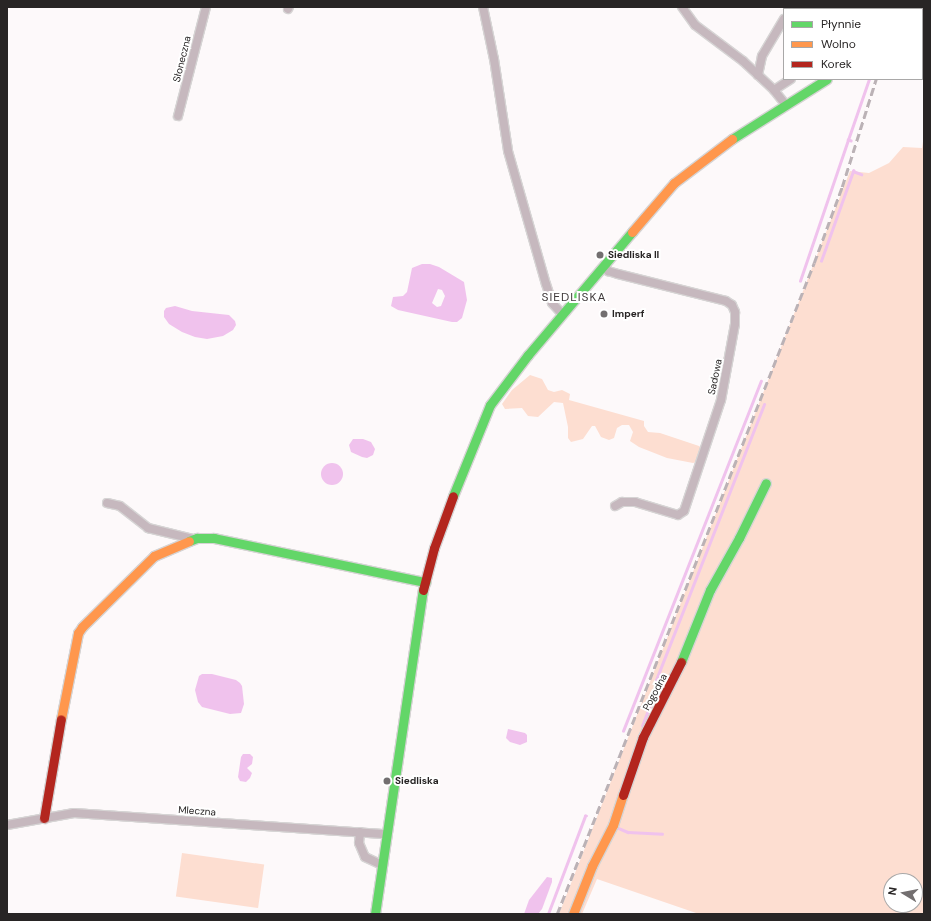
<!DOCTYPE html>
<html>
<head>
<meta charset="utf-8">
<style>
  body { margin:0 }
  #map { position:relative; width:931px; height:921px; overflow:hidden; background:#fdf9fa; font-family:"DM Sans",sans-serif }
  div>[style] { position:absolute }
  .green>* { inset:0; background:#fdded1; transform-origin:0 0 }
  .water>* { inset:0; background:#f0c2ed }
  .round { border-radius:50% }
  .stream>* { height:2.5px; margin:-1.25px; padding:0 1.25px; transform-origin:1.25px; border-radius:1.25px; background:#f0c2ed }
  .roads { filter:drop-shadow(1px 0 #d6d4d4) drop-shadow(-1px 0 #d6d4d4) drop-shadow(0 1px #d6d4d4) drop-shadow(0 -1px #d6d4d4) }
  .street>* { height:8px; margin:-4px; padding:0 4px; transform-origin:4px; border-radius:4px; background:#c6b8be }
  .fast>* { height:9px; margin:-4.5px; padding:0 4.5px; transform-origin:4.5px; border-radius:4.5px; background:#63d668 }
  .slow>* { height:9px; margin:-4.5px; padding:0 4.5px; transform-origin:4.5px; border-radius:4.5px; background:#ff974d }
  .jam>* { height:9px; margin:-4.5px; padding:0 4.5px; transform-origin:4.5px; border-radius:4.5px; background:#b3261e }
  .rail>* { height:2.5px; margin-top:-1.25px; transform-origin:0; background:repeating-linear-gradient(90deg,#bbb2b6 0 8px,transparent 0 12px) }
  .dots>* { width:11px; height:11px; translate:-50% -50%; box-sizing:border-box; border:2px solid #fff; border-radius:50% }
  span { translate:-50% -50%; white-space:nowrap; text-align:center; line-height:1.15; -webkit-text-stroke:4px #fff; paint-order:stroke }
  .street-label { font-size:10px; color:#282525 }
  .poi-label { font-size:10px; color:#282525; font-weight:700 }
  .left { translate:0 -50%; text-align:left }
  .quarter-label { font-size:12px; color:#403a3b; letter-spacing:1px }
  .frame { position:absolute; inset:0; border:8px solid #282525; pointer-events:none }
  .legend { position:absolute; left:783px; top:8px; width:140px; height:72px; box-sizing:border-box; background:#fff; border:1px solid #a9a8a8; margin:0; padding:5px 7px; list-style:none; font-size:12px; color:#282525 }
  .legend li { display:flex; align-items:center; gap:8px; height:20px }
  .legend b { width:20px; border:1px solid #a9a8a8 }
  .north { position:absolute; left:883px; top:873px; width:40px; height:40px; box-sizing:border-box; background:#fff; border:1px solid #a9a8a8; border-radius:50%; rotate:280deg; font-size:11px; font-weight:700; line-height:16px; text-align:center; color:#282525 }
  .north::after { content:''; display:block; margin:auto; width:14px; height:18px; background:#736f70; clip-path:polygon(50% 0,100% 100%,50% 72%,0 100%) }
</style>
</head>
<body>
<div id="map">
  <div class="green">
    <i style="clip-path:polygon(evenodd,924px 135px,924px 914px,699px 914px,597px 879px,582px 914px,559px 914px,850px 171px,869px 173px,889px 163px,903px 147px,922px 148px,924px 135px,891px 881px,915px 881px,915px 905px,891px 905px,891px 881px)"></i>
    <i style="clip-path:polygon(530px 375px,542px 379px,548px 390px,554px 392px,562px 390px,570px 394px,569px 400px,644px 421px,644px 426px,648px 432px,660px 433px,699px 446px,707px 453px,705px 459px,693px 463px,667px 458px,639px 447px,630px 441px,633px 432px,629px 425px,622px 425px,617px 428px,614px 438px,609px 440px,601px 437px,595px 426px,592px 426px,583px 439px,571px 442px,568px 438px,568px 427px,563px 403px,554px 402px,538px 417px,528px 416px,522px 408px,505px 409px,502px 404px,512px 390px)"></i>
    <i style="left:182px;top:853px;width:83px;height:44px;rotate:8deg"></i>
  </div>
  <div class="water">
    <i style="clip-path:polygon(evenodd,422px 264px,430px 264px,439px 267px,464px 282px,467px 300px,462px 318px,457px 322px,452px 322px,398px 310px,391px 306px,393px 297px,403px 296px,407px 292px,412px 268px,422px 264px,438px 289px,442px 290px,445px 296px,441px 306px,437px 307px,432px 303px,438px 289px)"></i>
    <i style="clip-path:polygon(175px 306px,192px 311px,229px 315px,235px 321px,236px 325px,233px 330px,223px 336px,207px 339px,195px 337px,182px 332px,169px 324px,164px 317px,164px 311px,166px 308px)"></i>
    <i style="clip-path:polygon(353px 439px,363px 439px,371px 442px,375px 449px,373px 455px,367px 458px,362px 457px,351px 452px,349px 445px)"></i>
    <i class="round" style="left:321px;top:463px;width:22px;height:22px"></i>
    <i style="clip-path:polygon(202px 674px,212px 674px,236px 680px,240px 683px,242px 686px,244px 704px,241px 713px,230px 714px,202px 707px,198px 702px,195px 690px,199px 676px)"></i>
    <i style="clip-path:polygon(508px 729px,525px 733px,527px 735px,527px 742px,520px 745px,510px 742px,506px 738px)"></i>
    <i style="clip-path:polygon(243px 754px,250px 754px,253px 757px,252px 764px,247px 768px,252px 773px,250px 778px,246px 782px,240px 781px,238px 777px,241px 757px)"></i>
    <i style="clip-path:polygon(547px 877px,552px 878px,552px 882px,542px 909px,538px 914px,524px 914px,529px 900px)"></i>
  </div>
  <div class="stream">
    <i style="left:901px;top:9px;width:2px;rotate:-90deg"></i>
    <i style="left:851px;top:141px;width:3px;rotate:-162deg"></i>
    <i style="left:848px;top:140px;width:65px;rotate:-71deg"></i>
    <i style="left:821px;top:261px;width:96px;rotate:-70.4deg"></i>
    <i style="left:853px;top:171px;width:9px;rotate:21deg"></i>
    <i style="left:800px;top:281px;width:149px;rotate:-71.2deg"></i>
    <i style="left:642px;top:726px;width:45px;rotate:-69.1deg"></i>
    <i style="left:658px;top:684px;width:4px;rotate:-117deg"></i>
    <i style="left:656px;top:680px;width:296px;rotate:-68.6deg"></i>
    <i style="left:623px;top:731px;width:376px;rotate:-68.5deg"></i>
    <i style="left:616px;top:827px;width:13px;rotate:23deg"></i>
    <i style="left:628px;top:832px;width:34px;rotate:3deg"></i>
    <i style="left:548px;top:914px;width:105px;rotate:-69.3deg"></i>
    <i style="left:585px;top:816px;width:2px"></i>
  </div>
  <div class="roads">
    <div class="street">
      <i style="left:483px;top:7px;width:53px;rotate:78.1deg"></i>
      <i style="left:494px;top:59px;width:93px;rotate:81.3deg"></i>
      <i style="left:508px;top:151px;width:138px;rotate:74.1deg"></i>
      <i style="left:546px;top:284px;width:20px;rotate:72deg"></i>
      <i style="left:552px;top:303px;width:16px;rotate:47deg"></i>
      <i style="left:682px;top:7px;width:22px;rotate:54deg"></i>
      <i style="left:695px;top:25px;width:60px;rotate:36.9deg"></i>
      <i style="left:743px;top:61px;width:42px;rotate:43.1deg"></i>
      <i style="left:288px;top:9px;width:2px;rotate:-63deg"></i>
      <i style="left:789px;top:9px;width:2px;rotate:-90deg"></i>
      <i style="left:878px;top:9px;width:2px;rotate:-63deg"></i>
      <i style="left:758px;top:75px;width:19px;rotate:-78deg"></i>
      <i style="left:762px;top:56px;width:43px;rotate:-59.3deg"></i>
      <i style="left:786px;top:105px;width:19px;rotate:-129deg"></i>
      <i style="left:774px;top:90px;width:20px;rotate:-33deg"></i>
      <i style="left:178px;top:116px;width:113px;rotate:-75.6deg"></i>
      <i style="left:605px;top:265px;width:7px;rotate:63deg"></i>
      <i style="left:608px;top:271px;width:10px;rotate:17deg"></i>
      <i style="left:618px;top:274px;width:111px;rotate:14deg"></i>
      <i style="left:726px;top:301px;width:7px;rotate:34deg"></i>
      <i style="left:732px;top:305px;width:8px;rotate:67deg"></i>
      <i style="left:735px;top:312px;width:12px;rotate:90deg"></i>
      <i style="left:735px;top:324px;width:77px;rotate:100.4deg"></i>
      <i style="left:721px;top:400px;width:117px;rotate:108.4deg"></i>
      <i style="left:684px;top:511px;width:7px;rotate:146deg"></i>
      <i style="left:678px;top:515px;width:45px;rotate:-163.2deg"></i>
      <i style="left:635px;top:502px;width:13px;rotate:180deg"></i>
      <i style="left:622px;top:502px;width:8px;rotate:150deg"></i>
      <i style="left:107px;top:503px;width:13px;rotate:13deg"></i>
      <i style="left:120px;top:506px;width:36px;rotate:38deg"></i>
      <i style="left:148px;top:528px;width:46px;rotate:13.7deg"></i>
      <i style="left:7px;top:825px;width:68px;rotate:-10.2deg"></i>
      <i style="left:74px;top:813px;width:313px;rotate:3.9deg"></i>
      <i style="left:360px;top:832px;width:11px;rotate:95deg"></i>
      <i style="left:359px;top:843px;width:15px;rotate:67deg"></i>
      <i style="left:365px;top:857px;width:19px;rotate:25deg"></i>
    </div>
    <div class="fast">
      <i style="left:732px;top:139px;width:112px;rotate:-32.3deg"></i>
      <i style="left:453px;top:496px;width:98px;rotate:-67.9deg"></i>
      <i style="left:490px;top:405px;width:63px;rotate:-52.8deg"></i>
      <i style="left:528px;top:355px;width:161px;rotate:-49.8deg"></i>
      <i style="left:189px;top:541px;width:9px;rotate:-21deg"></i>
      <i style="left:197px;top:538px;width:17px"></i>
      <i style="left:214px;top:538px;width:216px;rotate:11.8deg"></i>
      <i style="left:681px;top:662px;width:78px;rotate:-68.1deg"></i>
      <i style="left:710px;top:590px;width:60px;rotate:-60.9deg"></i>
      <i style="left:739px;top:538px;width:61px;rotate:-63.9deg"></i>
      <i style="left:375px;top:914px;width:328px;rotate:-81.6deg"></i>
    </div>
    <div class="slow">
      <i style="left:922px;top:20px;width:2px;rotate:-27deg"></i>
      <i style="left:632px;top:232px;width:65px;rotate:-49.4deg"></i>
      <i style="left:674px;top:183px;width:73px;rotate:-37.2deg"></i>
      <i style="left:61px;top:719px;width:88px;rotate:-78.8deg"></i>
      <i style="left:78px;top:633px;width:7px;rotate:-56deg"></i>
      <i style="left:82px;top:627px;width:101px;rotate:-44.6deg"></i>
      <i style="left:154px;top:556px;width:38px;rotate:-23deg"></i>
      <i style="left:573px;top:914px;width:52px;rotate:-68.4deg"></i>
      <i style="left:592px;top:866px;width:46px;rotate:-62.9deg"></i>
      <i style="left:613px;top:825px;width:32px;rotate:-72deg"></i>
    </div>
    <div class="jam">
      <i style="left:423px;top:590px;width:43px;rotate:-75.3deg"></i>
      <i style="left:434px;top:548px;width:55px;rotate:-69.9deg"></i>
      <i style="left:623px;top:795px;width:61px;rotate:-71deg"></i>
      <i style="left:643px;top:737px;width:84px;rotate:-63.1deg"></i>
      <i style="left:44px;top:818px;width:100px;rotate:-80.3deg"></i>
    </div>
  </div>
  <div class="rail">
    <i style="left:895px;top:9px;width:2px;rotate:-63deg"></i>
    <i style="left:557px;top:914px;width:700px;rotate:-68.46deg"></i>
    <i style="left:814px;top:263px;width:81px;rotate:-69.8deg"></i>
    <i style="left:842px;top:187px;width:113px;rotate:-72.5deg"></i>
  </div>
  <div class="dots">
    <i style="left:600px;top:255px;background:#736f70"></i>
    <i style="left:604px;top:314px;background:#736f70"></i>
    <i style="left:387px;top:781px;background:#736f70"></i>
  </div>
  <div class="street-label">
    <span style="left:182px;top:59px;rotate:-76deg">Słoneczna</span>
    <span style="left:715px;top:377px;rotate:-78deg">Sadowa</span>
    <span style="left:655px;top:692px;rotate:-62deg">Pogodna</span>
    <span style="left:197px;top:811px;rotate:4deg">Mleczna</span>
  </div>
  <div class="poi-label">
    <span class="left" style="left:608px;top:255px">Siedliska II</span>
    <span class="left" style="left:612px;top:314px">Imperf</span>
    <span class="left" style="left:395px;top:781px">Siedliska</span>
  </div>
  <div class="quarter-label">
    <span style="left:574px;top:298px">SIEDLISKA</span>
  </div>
  <div class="frame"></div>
  <ul class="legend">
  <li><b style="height:5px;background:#63d668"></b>Płynnie</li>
  <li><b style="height:5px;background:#ff974d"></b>Wolno</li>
  <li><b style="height:5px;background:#b3261e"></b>Korek</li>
  </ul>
  <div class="north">N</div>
</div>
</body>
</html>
